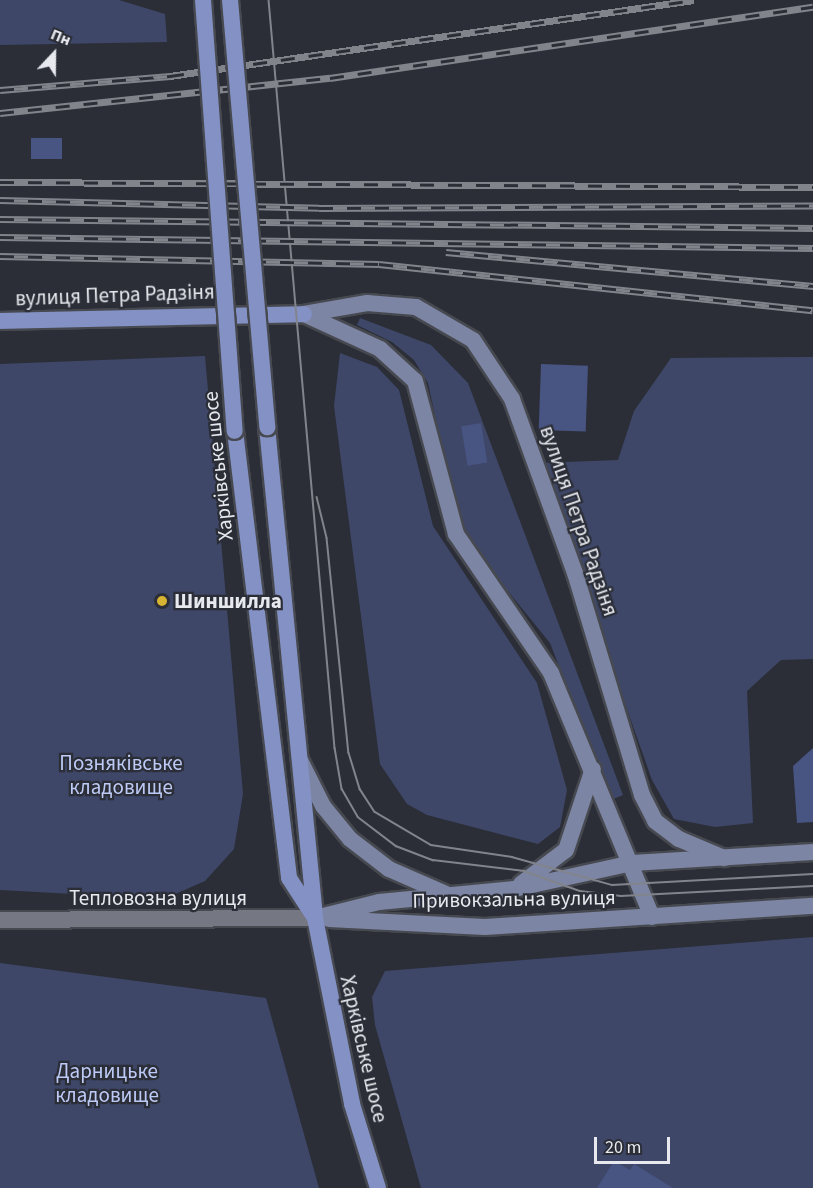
<!DOCTYPE html>
<html>
<head>
<meta charset="utf-8">
<style>
  body { margin:0 }
  #map { position:relative; width:813px; height:1188px; overflow:hidden; background:#2b2e37; font-family:"Source Sans 3",sans-serif }
  div>[style] { position:absolute }
  .green>* { inset:0; background:#3e4768 }
  .building>* { inset:0; background:#485482; transform-origin:0 0 }
  .roads { filter:drop-shadow(2px 0 #474950) drop-shadow(-2px 0 #474950) drop-shadow(0 2px #474950) drop-shadow(0 -2px #474950) }
  .tertiary>* { height:16px; margin:-8px; padding:0 8px; transform-origin:8px; border-radius:8px; background:#757882 }
  .secondary>* { height:16px; margin:-8px; padding:0 8px; transform-origin:8px; border-radius:8px; background:#7c85a3 }
  .primary>* { height:16px; margin:-8px; padding:0 8px; transform-origin:8px; border-radius:8px; background:#8391c5 }
  .tram>* { height:1.5px; margin:-0.75px; padding:0 0.75px; transform-origin:0.75px; border-radius:0.75px; background:#82848c }
  .rail>* { height:7px; margin-top:-3.5px; transform-origin:0; background:repeating-linear-gradient(90deg,#2b2e37 0 14px,#82848c 0 28px); box-sizing:border-box; border-block:2px solid #82848c }
  .bridges { filter:drop-shadow(2px 0 #474950) drop-shadow(-2px 0 #474950) drop-shadow(0 2px #474950) drop-shadow(0 -2px #474950) }
  .primary-bridge>* { height:16px; margin:-8px; padding:0 8px; transform-origin:8px; border-radius:8px; background:#8391c5 }
  .dots>* { width:16px; height:16px; translate:-50% -50%; box-sizing:border-box; border:3px solid #2b2e37; border-radius:50% }
  span { translate:-50% -50%; white-space:nowrap; text-align:center; line-height:1.15; -webkit-text-stroke:4.5px #2b2e37; paint-order:stroke }
  .street-label { font-size:21px; color:#e7e9ef }
  .poi-label { font-size:21px; color:#e7e9ef; font-weight:700 }
  .left { translate:0 -50%; text-align:left }
  .park-label { font-size:21px; color:#bdcaf6 }
  .north { position:absolute; left:24px; top:24px; width:60px; height:60px; -webkit-text-stroke:4px #2b2e37; paint-order:stroke; rotate:22deg; font-size:16px; font-weight:700; line-height:24px; text-align:center; color:#e7e9ef }
  .north::after { content:''; display:block; margin:auto; width:21px; height:27px; background:#e7e9ef; clip-path:polygon(50% 0,100% 100%,50% 72%,0 100%) }
  .scale { position:absolute; left:594px; top:1137px; width:76px; height:27px; box-sizing:border-box; border:3px solid #e7e9ef; border-top:0; padding-left:8px; font-size:18px; line-height:21px; white-space:nowrap; color:#e7e9ef; -webkit-text-stroke:4px #2b2e37; paint-order:stroke }
</style>
</head>
<body>
<div id="map">
  <div class="green">
    <i style="clip-path:polygon(0 0,119px 0,165px 14px,167px 42px,0 45px)"></i>
    <i style="clip-path:polygon(360px 318px,431px 345px,468px 383px,623px 795px,611px 800px,550px 643px,460px 532px,428px 383px,414px 360px,392px 342px,357px 325px)"></i>
    <i style="clip-path:polygon(340px 353px,377px 367px,399px 390px,433px 526px,537px 683px,567px 790px,560px 827px,538px 844px,427px 815px,407px 804px,380px 764px,334px 406px)"></i>
    <i style="clip-path:polygon(205px 356px,243px 794px,234px 849px,205px 881px,164px 899px,0 890px,0 364px)"></i>
    <i style="clip-path:polygon(813px 357px,813px 659px,781px 660px,747px 691px,753px 823px,715px 827px,674px 819px,652px 780px,540px 463px,618px 460px,634px 411px,671px 358px)"></i>
    <i style="clip-path:polygon(813px 937px,813px 1188px,421px 1188px,375px 1025px,372px 997px,385px 971px)"></i>
    <i style="clip-path:polygon(0 963px,266px 998px,319px 1188px,0 1188px)"></i>
  </div>
  <div class="building">
    <i style="left:31px;top:138px;width:31px;height:21px"></i>
    <i style="left:541px;top:364px;width:47px;height:66px;rotate:2deg"></i>
    <i style="left:481px;top:423px;width:40px;height:20px;rotate:81deg"></i>
    <i style="clip-path:polygon(813px 748px,813px 822px,797px 823px,793px 766px)"></i>
    <i style="clip-path:polygon(614px 1161px,630px 1170px,634px 1164px,673px 1188px,597px 1188px)"></i>
  </div>
  <div class="roads">
    <div class="tertiary">
      <i style="left:0;top:920px;width:315px;rotate:-0.4deg"></i>
    </div>
    <div class="secondary">
      <i style="left:304px;top:314px;width:64px;rotate:-9.9deg"></i>
      <i style="left:367px;top:303px;width:49px;rotate:4.7deg"></i>
      <i style="left:416px;top:307px;width:66px;rotate:30.1deg"></i>
      <i style="left:473px;top:340px;width:71px;rotate:56.5deg"></i>
      <i style="left:512px;top:399px;width:185px;rotate:70.1deg"></i>
      <i style="left:575px;top:573px;width:232px;rotate:73.2deg"></i>
      <i style="left:642px;top:795px;width:29px;rotate:63deg"></i>
      <i style="left:655px;top:821px;width:30px;rotate:37deg"></i>
      <i style="left:679px;top:839px;width:49px;rotate:22.9deg"></i>
      <i style="left:304px;top:314px;width:84px;rotate:24.7deg"></i>
      <i style="left:380px;top:349px;width:47px;rotate:42.4deg"></i>
      <i style="left:415px;top:381px;width:158px;rotate:75deg"></i>
      <i style="left:456px;top:534px;width:168px;rotate:55.6deg"></i>
      <i style="left:551px;top:673px;width:264px;rotate:67.5deg"></i>
      <i style="left:300px;top:760px;width:51px;rotate:63.4deg"></i>
      <i style="left:323px;top:806px;width:43px;rotate:50.7deg"></i>
      <i style="left:350px;top:839px;width:49px;rotate:37.6deg"></i>
      <i style="left:389px;top:869px;width:62px;rotate:23.7deg"></i>
      <i style="left:521px;top:884px;width:56px;rotate:-37.1deg"></i>
      <i style="left:566px;top:850px;width:85px;rotate:-71.6deg"></i>
      <i style="left:315px;top:918px;width:66px;rotate:-14deg"></i>
      <i style="left:379px;top:902px;width:136px;rotate:-5.5deg"></i>
      <i style="left:514px;top:889px;width:121px;rotate:-12.4deg"></i>
      <i style="left:632px;top:863px;width:181px;rotate:-3.5deg"></i>
      <i style="left:329px;top:919px;width:156px;rotate:2.9deg"></i>
      <i style="left:485px;top:927px;width:329px;rotate:-3.7deg"></i>
    </div>
    <div class="primary">
      <i style="left:0;top:321px;width:304px;rotate:-1.3deg"></i>
      <i style="left:267px;top:427px;width:493px;rotate:84.4deg"></i>
      <i style="left:315px;top:918px;width:190px;rotate:78.7deg"></i>
      <i style="left:352px;top:1104px;width:88px;rotate:72.8deg"></i>
      <i style="left:235px;top:431px;width:450px;rotate:83.1deg"></i>
      <i style="left:289px;top:878px;width:44px;rotate:57deg"></i>
    </div>
  </div>
  <div class="tram">
    <i style="left:269px;top:0;width:751px;rotate:84.96deg"></i>
    <i style="left:335px;top:748px;width:42px;rotate:80.3deg"></i>
    <i style="left:342px;top:789px;width:32px;rotate:60deg"></i>
    <i style="left:358px;top:817px;width:48px;rotate:37.3deg"></i>
    <i style="left:396px;top:846px;width:40px;rotate:21deg"></i>
    <i style="left:433px;top:860px;width:92px;rotate:6.9deg"></i>
    <i style="left:524px;top:871px;width:59px;rotate:19.7deg"></i>
    <i style="left:580px;top:891px;width:41px;rotate:7deg"></i>
    <i style="left:621px;top:896px;width:192px;rotate:-3deg"></i>
    <i style="left:317px;top:497px;width:42px;rotate:76.3deg"></i>
    <i style="left:327px;top:538px;width:216px;rotate:84.2deg"></i>
    <i style="left:349px;top:753px;width:38px;rotate:73deg"></i>
    <i style="left:360px;top:789px;width:27px;rotate:57deg"></i>
    <i style="left:375px;top:812px;width:65px;rotate:30.5deg"></i>
    <i style="left:431px;top:845px;width:82px;rotate:8.4deg"></i>
    <i style="left:512px;top:857px;width:104px;rotate:15.6deg"></i>
    <i style="left:612px;top:885px;width:201px;rotate:-3.1deg"></i>
  </div>
  <div class="rail">
    <i style="left:0;top:90px;width:171px;rotate:-4.7deg"></i>
    <i style="left:170px;top:76px;width:529px;rotate:-8.25deg"></i>
    <i style="left:0;top:113px;width:332px;rotate:-6.1deg"></i>
    <i style="left:330px;top:78px;width:488px;rotate:-8.4deg"></i>
    <i style="left:0;top:182px;width:813px;rotate:0.35deg"></i>
    <i style="left:0;top:200px;width:319px;rotate:1.4deg"></i>
    <i style="left:319px;top:208px;width:494px;rotate:-0.3deg"></i>
    <i style="left:0;top:219px;width:813px;rotate:0.63deg"></i>
    <i style="left:0;top:237px;width:813px;rotate:0.78deg"></i>
    <i style="left:446px;top:252px;width:369px;rotate:5.3deg"></i>
    <i style="left:0;top:256px;width:379px;rotate:1.2deg"></i>
    <i style="left:379px;top:264px;width:436px;rotate:6.1deg"></i>
  </div>
  <div class="bridges">
    <div class="primary-bridge">
      <i style="left:203px;top:0;width:432px;rotate:85.8deg"></i>
      <i style="left:230px;top:0;width:429px;rotate:85deg"></i>
    </div>
  </div>
  <div class="dots">
    <i style="left:162px;top:601px;background:#d8b434"></i>
  </div>
  <div class="street-label">
    <span style="left:115px;top:295px;rotate:-2deg">вулиця Петра Радзіня</span>
    <span style="left:218px;top:466px;rotate:-96deg">Харківське шосе</span>
    <span style="left:579px;top:521px;rotate:71deg">вулиця Петра Радзіня</span>
    <span style="left:158px;top:898px">Тепловозна вулиця</span>
    <span style="left:514px;top:899px;rotate:-1deg">Привокзальна вулиця</span>
    <span style="left:364px;top:1049px;rotate:77deg">Харківське шосе</span>
  </div>
  <div class="poi-label">
    <span class="left" style="left:174px;top:601px">Шиншилла</span>
  </div>
  <div class="park-label">
    <span style="left:121px;top:775px">Позняківське<br>кладовище</span>
    <span style="left:107px;top:1083px">Дарницьке<br>кладовище</span>
  </div>
  <div class="north">Пн</div>
  <div class="scale">20 m</div>
</div>
</body>
</html>
